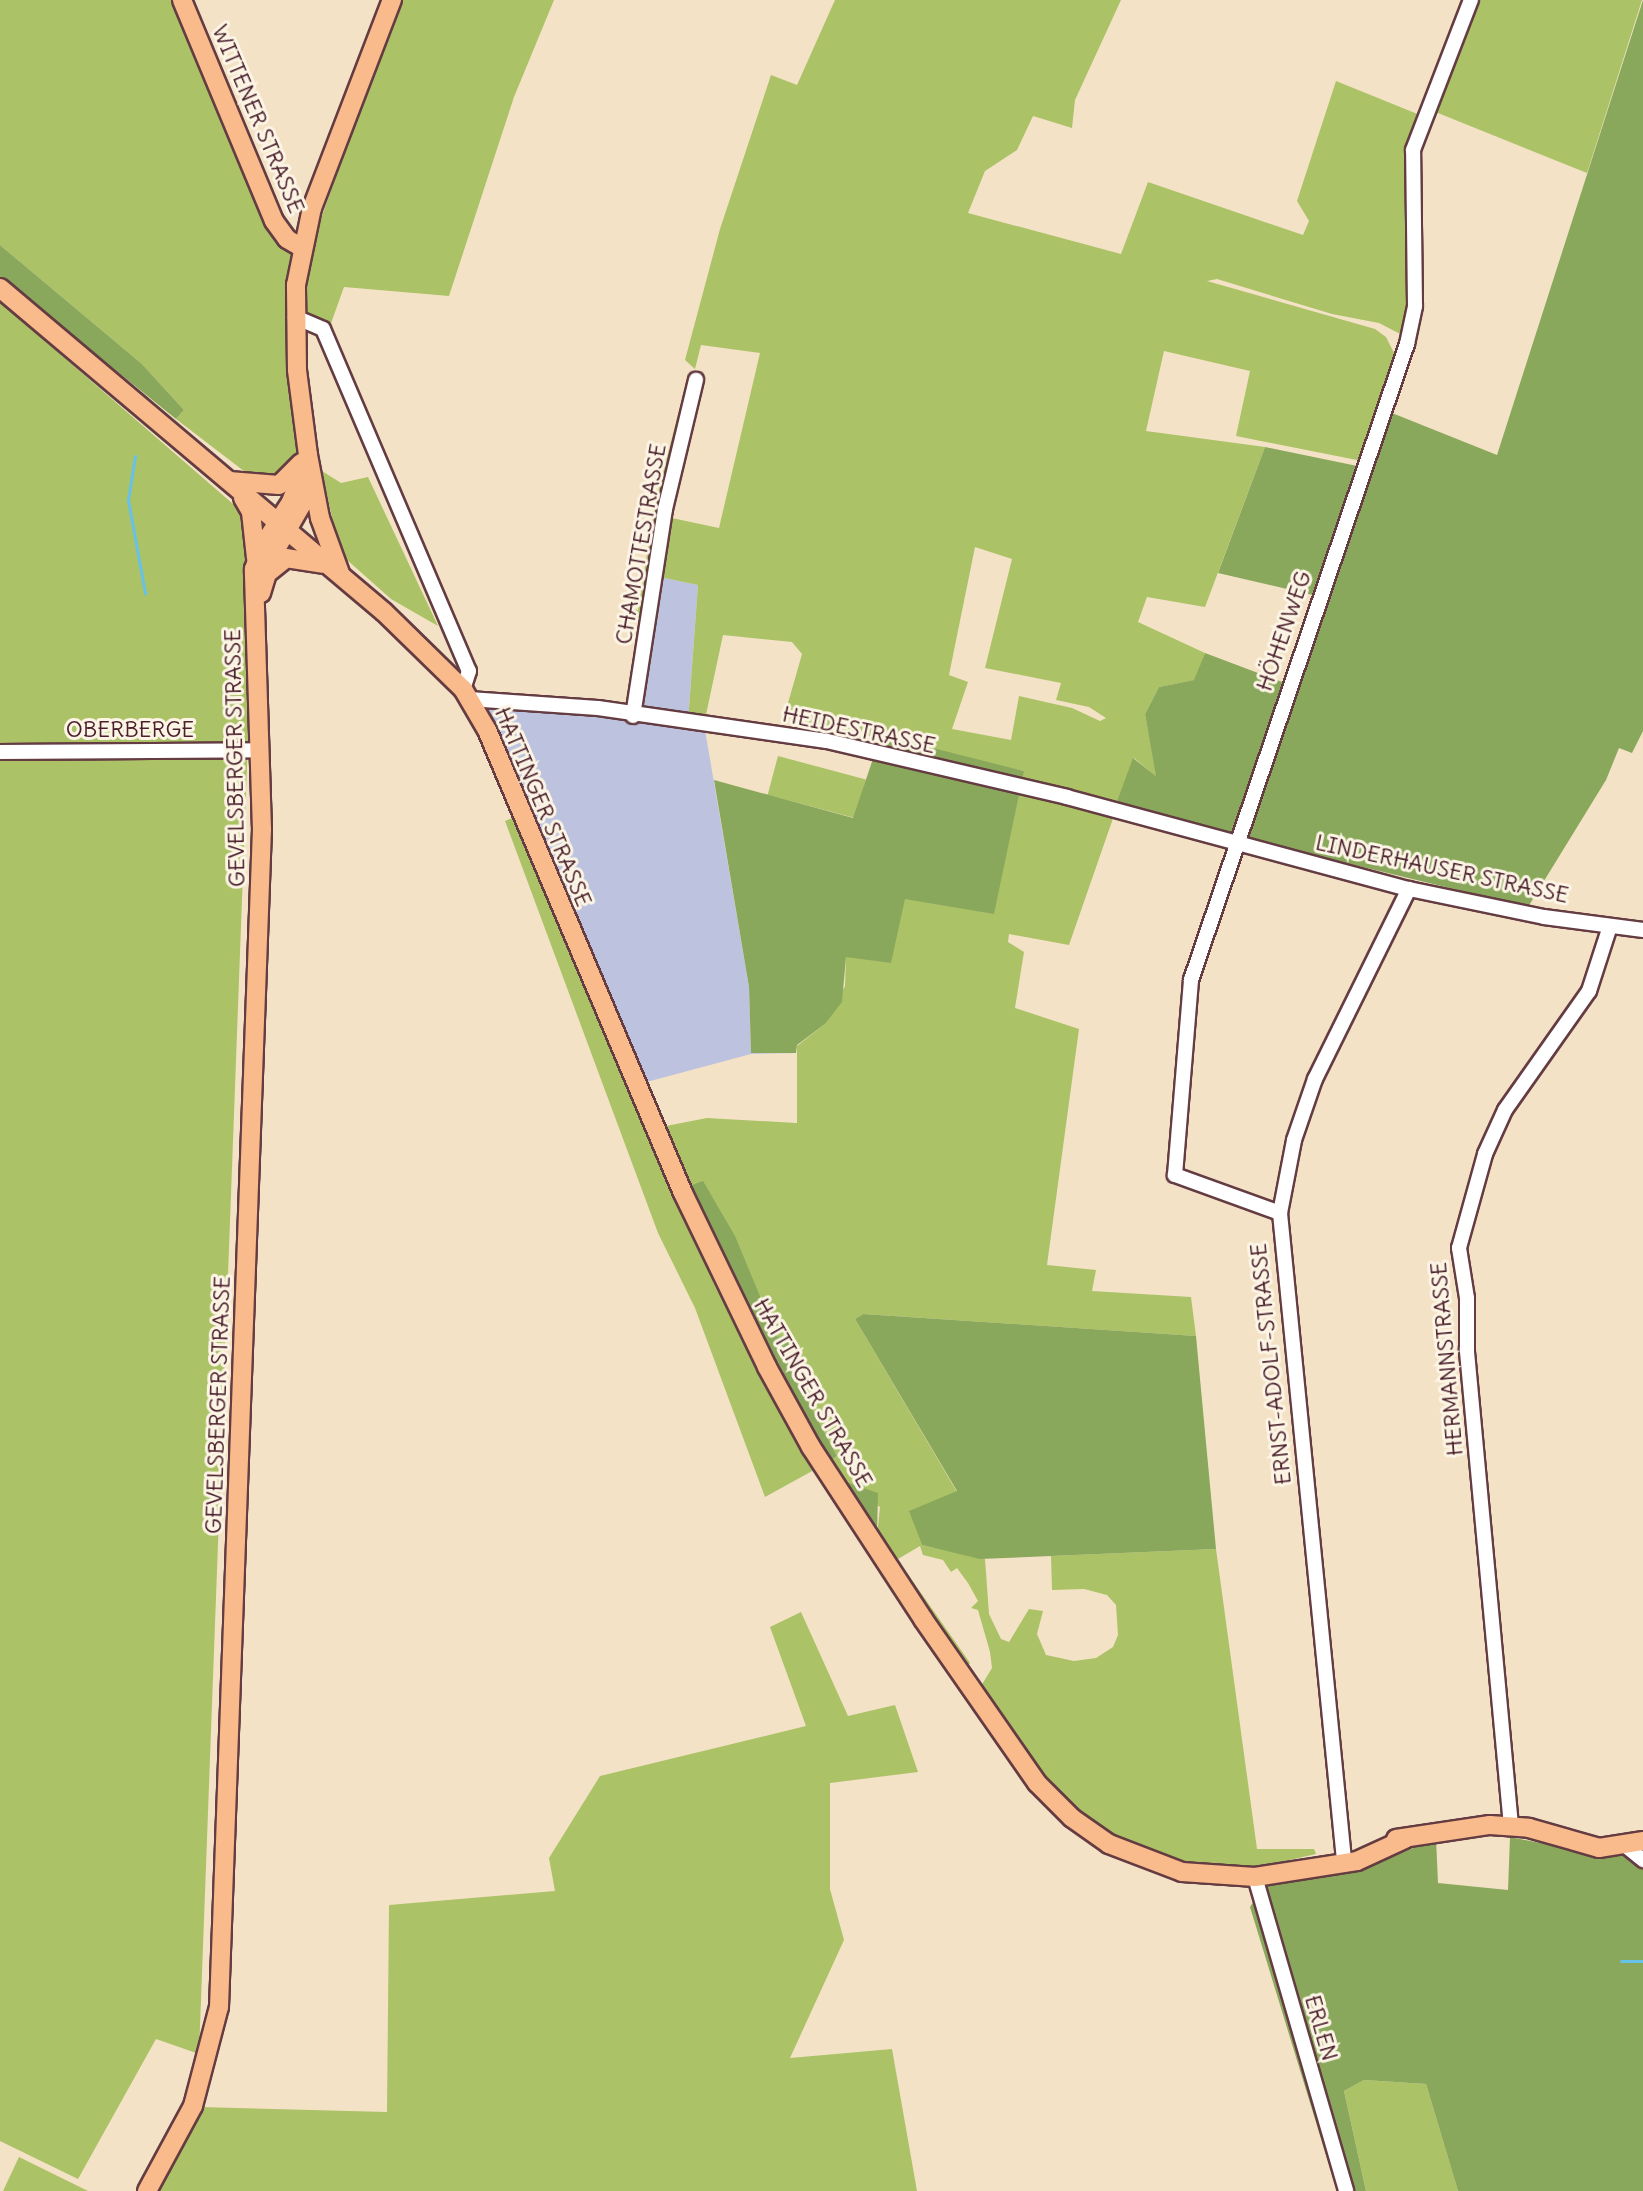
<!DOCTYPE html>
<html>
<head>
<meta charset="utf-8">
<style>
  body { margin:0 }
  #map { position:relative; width:1643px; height:2191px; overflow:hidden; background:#f4e2c6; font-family:Delius,sans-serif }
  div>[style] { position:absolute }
  .industrial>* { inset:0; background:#bdc3de }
  .green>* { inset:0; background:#acc267; transform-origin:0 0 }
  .forest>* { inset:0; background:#89a85c }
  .stream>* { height:3px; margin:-1.5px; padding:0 1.5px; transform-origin:1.5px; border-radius:1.5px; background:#68c1e6 }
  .roads { filter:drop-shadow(2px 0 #643c42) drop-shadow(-2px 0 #643c42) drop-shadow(0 2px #643c42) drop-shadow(0 -2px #643c42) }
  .minor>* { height:14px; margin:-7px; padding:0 7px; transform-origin:7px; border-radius:7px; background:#fff }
  .major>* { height:18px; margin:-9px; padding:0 9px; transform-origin:9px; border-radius:9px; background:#fabb8c }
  span { translate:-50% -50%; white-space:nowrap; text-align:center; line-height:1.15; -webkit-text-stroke:6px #fcf5e5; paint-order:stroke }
  .street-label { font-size:22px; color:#4a1f2b }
</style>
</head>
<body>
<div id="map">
  <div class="industrial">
    <i style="clip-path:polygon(655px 576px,698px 585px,688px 722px,704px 724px,749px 987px,751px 1053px,796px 1053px,751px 1054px,643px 1083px,481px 707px,598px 708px,632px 716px)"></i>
  </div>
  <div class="green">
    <i style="clip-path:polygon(0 0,177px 0,280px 241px,293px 255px,287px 320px,300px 452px,282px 479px,253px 478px,176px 419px,184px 410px,142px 364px,0 245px)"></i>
    <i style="clip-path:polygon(399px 0,554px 0,514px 97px,449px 296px,344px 287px,330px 326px,324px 328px,303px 312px,313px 241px)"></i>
    <i style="clip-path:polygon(evenodd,835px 0,1121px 0,1075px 100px,1072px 128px,1033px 116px,1017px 150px,985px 171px,968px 213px,1121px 254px,1148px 182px,1303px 235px,1309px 221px,1297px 201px,1336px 81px,1420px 115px,1406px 145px,1408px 338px,1379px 323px,1332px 314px,1217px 279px,1207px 281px,1375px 329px,1386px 337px,1395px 355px,1392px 377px,1362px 461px,1236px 436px,1250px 371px,1164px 351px,1146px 431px,1265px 447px,1205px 607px,1147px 597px,1138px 622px,1205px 653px,1195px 680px,1159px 687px,1145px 714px,1157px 777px,1134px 758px,1069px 945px,1009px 934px,1008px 942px,1024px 952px,1015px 1008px,1079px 1029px,1047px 1265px,1096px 1270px,1092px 1291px,1191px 1297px,1196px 1336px,863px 1314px,855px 1319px,957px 1492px,910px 1511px,922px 1545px,985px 1559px,989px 1614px,1001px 1639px,1009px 1642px,1029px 1609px,1043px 1611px,1037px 1634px,1046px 1655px,1074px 1661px,1096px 1658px,1113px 1647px,1118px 1635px,1116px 1605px,1107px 1595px,1084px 1589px,1052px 1590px,1051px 1556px,1216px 1549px,1257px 1849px,1314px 1849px,1316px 1854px,1246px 1870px,1182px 1864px,1107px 1834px,1070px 1807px,1046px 1781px,981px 1686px,992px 1668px,990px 1652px,978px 1610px,971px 1608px,978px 1601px,968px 1583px,957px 1568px,951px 1572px,943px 1560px,923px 1555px,920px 1546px,893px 1562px,877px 1536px,880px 1507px,843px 1487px,829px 1462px,837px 1456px,782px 1352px,789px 1345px,784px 1336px,777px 1338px,687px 1187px,661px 1127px,707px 1118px,797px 1123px,797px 1046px,825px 1024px,845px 986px,846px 957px,1024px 771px,784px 717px,802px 654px,792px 642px,723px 635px,704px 724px,688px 722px,698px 585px,655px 576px,667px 517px,719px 528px,760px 353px,701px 345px,695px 369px,685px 360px,720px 229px,771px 75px,797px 85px,835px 0,975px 547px,1012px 559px,985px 668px,1061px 683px,1056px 700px,1089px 707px,1106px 718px,1100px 721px,1072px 708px,1019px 696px,1011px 740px,952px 729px,968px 682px,949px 675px,975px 547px)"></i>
    <i style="clip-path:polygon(1474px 0,1642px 0,1587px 173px,1433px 111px)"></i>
    <i style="clip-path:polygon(0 302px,240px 510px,246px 526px,251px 658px,199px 2054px,156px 2039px,78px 2179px,0 2141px)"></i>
    <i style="clip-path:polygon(686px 383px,691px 385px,645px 619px,629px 617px,629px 609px,638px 610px,655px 504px)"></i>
    <i style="clip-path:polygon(322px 471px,341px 483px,368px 477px,438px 626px,391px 599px,346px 559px,336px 536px)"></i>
    <i style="left:778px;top:756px;width:91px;height:40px;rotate:15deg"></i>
    <i style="clip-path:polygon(515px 817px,715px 1286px,814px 1470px,765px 1497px,695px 1308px,658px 1233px,505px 821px)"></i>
    <i style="left:907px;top:1573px;width:110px;height:5px;rotate:55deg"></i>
    <i style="clip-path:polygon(801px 1612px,848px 1716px,895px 1705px,918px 1772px,830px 1783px,830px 1889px,844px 1940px,790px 2058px,892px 2049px,917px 2191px,156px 2191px,200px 2107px,387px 2112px,389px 1905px,555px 1891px,549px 1858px,600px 1776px,806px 1726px,770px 1627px)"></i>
    <i style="clip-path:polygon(1364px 2080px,1426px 2084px,1458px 2191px,1366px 2191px,1344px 2091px)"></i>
    <i style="clip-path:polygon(19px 2157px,88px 2191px,3px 2191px)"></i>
  </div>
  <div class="forest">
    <i style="clip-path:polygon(1643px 0,1643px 731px,1632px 753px,1619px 748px,1606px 780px,1528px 907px,1115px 807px,1133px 758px,1156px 776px,1145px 714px,1159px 687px,1194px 680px,1205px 653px,1285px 683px,1317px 596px,1218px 573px,1265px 447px,1367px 468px,1387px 411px,1497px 455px)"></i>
    <i style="clip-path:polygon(0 245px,142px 364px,184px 410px,176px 419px,0 277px)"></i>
    <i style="clip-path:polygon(881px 735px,1024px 771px,994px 914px,905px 899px,891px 963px,846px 957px,842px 1002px,825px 1024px,797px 1045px,796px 1053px,751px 1053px,749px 987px,714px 780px,853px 818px)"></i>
    <i style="clip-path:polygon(703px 1181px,735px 1236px,777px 1337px,785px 1335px,789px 1345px,782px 1352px,837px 1456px,829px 1462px,687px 1187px)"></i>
    <i style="clip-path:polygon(863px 1314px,1196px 1336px,1216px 1549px,980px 1559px,922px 1545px,909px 1511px,957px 1491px,855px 1319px)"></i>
    <i style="clip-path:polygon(849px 1483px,878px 1493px,877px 1536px,843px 1487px)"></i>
    <i style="clip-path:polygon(1510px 1837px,1610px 1857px,1643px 1849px,1643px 2191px,1458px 2191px,1426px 2084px,1364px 2080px,1344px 2091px,1366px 2191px,1337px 2191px,1250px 1907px,1263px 1887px,1386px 1860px,1436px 1838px,1438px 1883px,1508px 1890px)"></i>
  </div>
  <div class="stream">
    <i style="left:135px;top:456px;width:45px;rotate:99deg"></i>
    <i style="left:128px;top:500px;width:95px;rotate:79.6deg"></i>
    <i style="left:1621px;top:1961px;width:22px"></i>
  </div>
  <div class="roads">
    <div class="minor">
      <i style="left:295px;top:317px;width:30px;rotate:23deg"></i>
      <i style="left:323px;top:329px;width:372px;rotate:66.9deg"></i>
      <i style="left:469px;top:671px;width:19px;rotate:108deg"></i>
      <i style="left:469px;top:699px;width:129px;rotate:4deg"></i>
      <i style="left:598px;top:708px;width:231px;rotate:8.2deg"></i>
      <i style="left:827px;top:741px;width:246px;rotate:13.1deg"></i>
      <i style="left:1067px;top:797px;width:354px;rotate:15.1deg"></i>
      <i style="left:1409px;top:889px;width:138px;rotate:11.7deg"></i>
      <i style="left:1544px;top:917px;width:100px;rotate:7.5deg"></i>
      <i style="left:633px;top:716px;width:209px;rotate:-81.2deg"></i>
      <i style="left:665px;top:509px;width:133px;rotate:-76.5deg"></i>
      <i style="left:0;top:752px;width:261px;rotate:-0.4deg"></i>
      <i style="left:1280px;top:1213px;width:112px;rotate:-160.1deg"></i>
      <i style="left:1175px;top:1175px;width:196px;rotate:-85.3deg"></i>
      <i style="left:1191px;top:980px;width:672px;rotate:-71.24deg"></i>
      <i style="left:1407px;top:344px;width:39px;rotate:-78deg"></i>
      <i style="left:1415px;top:306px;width:156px;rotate:-90.7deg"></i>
      <i style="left:1413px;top:150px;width:161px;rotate:-68.9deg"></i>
      <i style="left:1511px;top:1826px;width:479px;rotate:-95.3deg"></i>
      <i style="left:1467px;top:1349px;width:51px;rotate:-90deg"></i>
      <i style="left:1467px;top:1298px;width:51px;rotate:-99.1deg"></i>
      <i style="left:1459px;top:1248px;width:98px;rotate:-74.5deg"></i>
      <i style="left:1485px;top:1154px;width:48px;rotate:-65.6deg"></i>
      <i style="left:1505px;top:1110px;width:146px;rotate:-54.8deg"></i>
      <i style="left:1589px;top:991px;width:68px;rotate:-72.1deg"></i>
      <i style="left:1627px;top:1847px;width:21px;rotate:39deg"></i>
      <i style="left:1344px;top:1860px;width:650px;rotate:-95.65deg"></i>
      <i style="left:1280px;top:1213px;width:74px;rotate:-79.1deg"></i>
      <i style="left:1294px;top:1140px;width:65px;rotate:-71deg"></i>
      <i style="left:1315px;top:1079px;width:212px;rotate:-63.7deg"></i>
      <i style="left:1255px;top:1877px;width:327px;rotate:73.8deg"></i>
    </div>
    <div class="major">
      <i style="left:182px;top:0;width:239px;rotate:67.4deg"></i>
      <i style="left:274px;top:221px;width:22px;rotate:54deg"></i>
      <i style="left:287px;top:239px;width:16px;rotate:30deg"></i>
      <i style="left:0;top:288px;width:502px;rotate:40.16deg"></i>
      <i style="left:384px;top:612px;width:110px;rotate:44.3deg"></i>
      <i style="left:463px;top:689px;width:48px;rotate:59.7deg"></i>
      <i style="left:487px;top:730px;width:503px;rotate:67.06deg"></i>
      <i style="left:683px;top:1193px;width:193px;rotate:64.2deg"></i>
      <i style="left:767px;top:1367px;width:91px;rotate:61.2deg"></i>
      <i style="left:811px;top:1447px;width:205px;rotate:56.9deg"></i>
      <i style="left:923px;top:1619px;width:200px;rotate:55.2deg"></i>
      <i style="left:1037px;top:1783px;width:49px;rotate:45deg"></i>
      <i style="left:1072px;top:1818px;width:45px;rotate:35.1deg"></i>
      <i style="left:1109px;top:1844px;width:78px;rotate:21deg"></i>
      <i style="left:1182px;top:1872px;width:73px;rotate:3.9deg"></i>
      <i style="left:1255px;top:1877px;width:103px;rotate:-8.9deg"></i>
      <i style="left:1357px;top:1861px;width:53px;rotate:-24.6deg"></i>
      <i style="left:229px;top:481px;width:50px;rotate:4.6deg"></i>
      <i style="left:279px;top:485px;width:31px;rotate:-45deg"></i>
      <i style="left:243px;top:498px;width:16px;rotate:60deg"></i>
      <i style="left:251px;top:512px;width:46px;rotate:83.8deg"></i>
      <i style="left:269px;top:572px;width:22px;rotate:-39deg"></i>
      <i style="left:286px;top:558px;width:36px;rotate:9deg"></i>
      <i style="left:340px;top:573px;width:59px;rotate:-110deg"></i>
      <i style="left:320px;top:518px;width:64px;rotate:-100.8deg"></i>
      <i style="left:308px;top:455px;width:86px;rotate:-97.4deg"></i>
      <i style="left:297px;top:370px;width:85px;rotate:-90.7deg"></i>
      <i style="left:296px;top:285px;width:79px;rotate:-78.3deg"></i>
      <i style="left:312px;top:208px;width:223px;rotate:-69deg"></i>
      <i style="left:261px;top:593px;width:39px;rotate:-73deg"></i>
      <i style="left:272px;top:556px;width:82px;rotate:-60deg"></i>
      <i style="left:1396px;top:1839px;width:95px;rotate:-8.5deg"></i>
      <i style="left:1490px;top:1825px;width:39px;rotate:4deg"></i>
      <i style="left:1529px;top:1828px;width:73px;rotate:15.9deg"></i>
      <i style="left:1599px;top:1848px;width:45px;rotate:-9deg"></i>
      <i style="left:147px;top:2191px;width:97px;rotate:-61.6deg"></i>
      <i style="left:193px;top:2106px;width:102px;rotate:-75.3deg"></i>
      <i style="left:219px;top:2007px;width:1178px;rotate:-87.91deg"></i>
      <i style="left:262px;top:830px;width:261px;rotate:-91.8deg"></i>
      <i style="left:254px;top:569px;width:23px;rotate:-70deg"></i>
      <i style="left:262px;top:547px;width:54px;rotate:-57.2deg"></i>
      <i style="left:291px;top:502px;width:50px;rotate:-70.1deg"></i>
    </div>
  </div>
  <div class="street-label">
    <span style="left:258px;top:119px;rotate:67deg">WITTENER STRASSE</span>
    <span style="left:641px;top:544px;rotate:-80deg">CHAMOTTESTRASSE</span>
    <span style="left:1284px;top:631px;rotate:-71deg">HÖHENWEG</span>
    <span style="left:130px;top:730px">OBERBERGE</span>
    <span style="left:859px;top:730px;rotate:12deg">HEIDESTRASSE</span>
    <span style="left:235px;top:758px;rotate:-91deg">GEVELSBERGER STRASSE</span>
    <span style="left:543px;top:807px;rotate:67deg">HATTINGER STRASSE</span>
    <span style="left:1442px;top:869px;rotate:12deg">LINDERHAUSER STRASSE</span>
    <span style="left:1447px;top:1359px;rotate:-95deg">HERMANNSTRASSE</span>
    <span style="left:1271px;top:1364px;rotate:-96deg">ERNST-ADOLF-STRASSE</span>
    <span style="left:813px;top:1393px;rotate:60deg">HATTINGER STRASSE</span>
    <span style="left:218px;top:1405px;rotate:-88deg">GEVELSBERGER STRASSE</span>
    <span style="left:1321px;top:2028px;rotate:74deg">ERLEN</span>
  </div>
</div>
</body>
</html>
